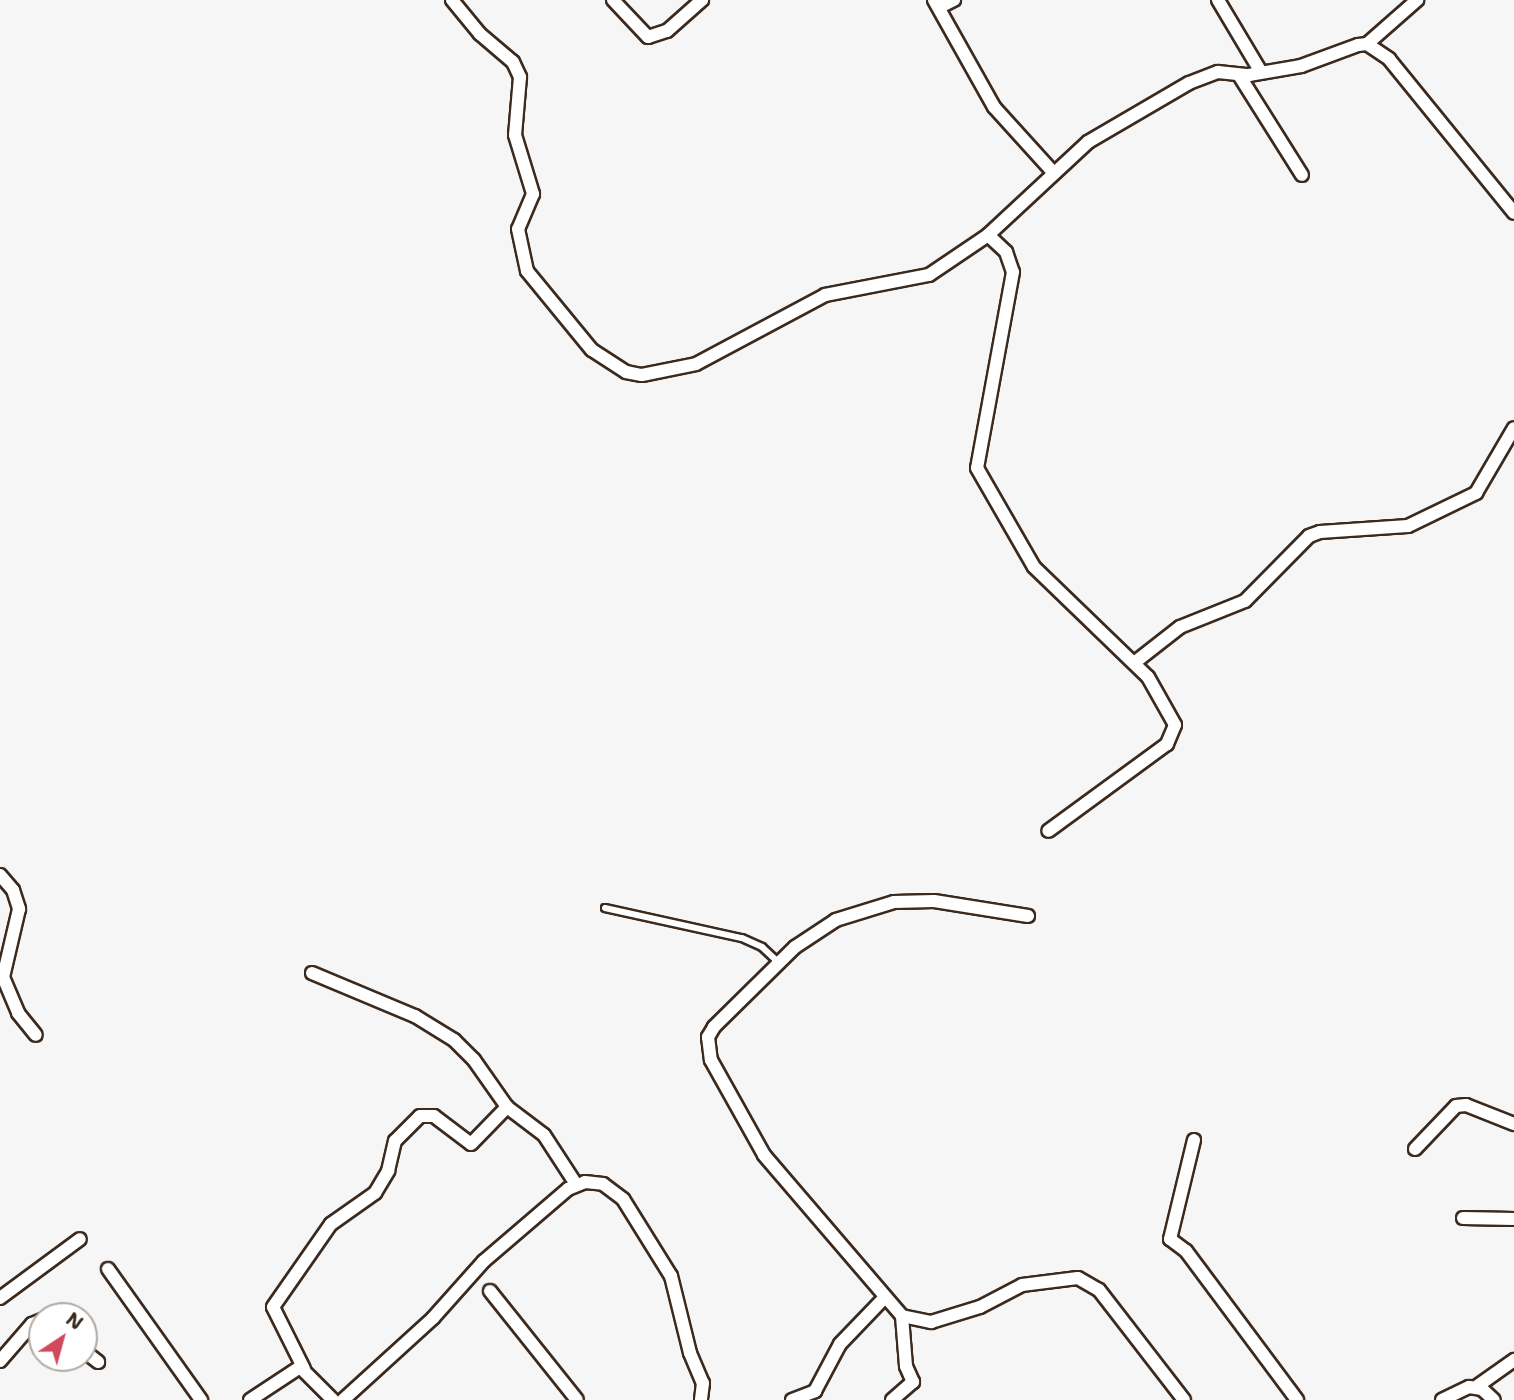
<!DOCTYPE html>
<html>
<head>
<meta charset="utf-8">
<style>
  body { margin:0 }
  #map { position:relative; width:1514px; height:1400px; overflow:hidden; background:#f7f6f6; font-family:"Shantell Sans",sans-serif }
  div>[style] { position:absolute }
  .roads { filter:drop-shadow(2px 0 #3b2a1e) drop-shadow(-2px 0 #3b2a1e) drop-shadow(0 2px #3b2a1e) drop-shadow(0 -2px #3b2a1e) }
  .lane>* { height:6px; margin:-3px; padding:0 3px; transform-origin:3px; border-radius:3px; background:#fff }
  .street>* { height:12px; margin:-6px; padding:0 6px; transform-origin:6px; border-radius:6px; background:#fff }
  span { translate:-50% -50%; white-space:nowrap; text-align:center; line-height:1.15; -webkit-text-stroke:5px #fff; paint-order:stroke }
  .north { position:absolute; left:28px; top:1302px; width:70px; height:70px; box-sizing:border-box; background:#fff; border:2px solid #b1aaa5; border-radius:50%; rotate:36deg; font-size:19px; font-weight:700; line-height:28px; text-align:center; color:#3b2a1e }
  .north::after { content:''; display:block; margin:auto; width:24px; height:32px; background:#d1495b; clip-path:polygon(50% 0,100% 100%,50% 72%,0 100%) }
</style>
</head>
<body>
<div id="map">
  <div class="roads">
    <div class="lane">
      <i style="left:605px;top:908px;width:140px;rotate:12.4deg"></i>
      <i style="left:742px;top:938px;width:22px;rotate:24deg"></i>
      <i style="left:762px;top:947px;width:23px;rotate:43deg"></i>
    </div>
    <div class="street">
      <i style="left:452px;top:0;width:44px;rotate:50.5deg"></i>
      <i style="left:480px;top:34px;width:43px;rotate:40.3deg"></i>
      <i style="left:513px;top:62px;width:17px;rotate:65deg"></i>
      <i style="left:520px;top:77px;width:58px;rotate:94.9deg"></i>
      <i style="left:515px;top:135px;width:62px;rotate:73deg"></i>
      <i style="left:533px;top:194px;width:38px;rotate:113deg"></i>
      <i style="left:518px;top:229px;width:43px;rotate:77.9deg"></i>
      <i style="left:527px;top:271px;width:102px;rotate:50.6deg"></i>
      <i style="left:592px;top:350px;width:40px;rotate:32.9deg"></i>
      <i style="left:626px;top:372px;width:16px;rotate:11deg"></i>
      <i style="left:642px;top:375px;width:55px;rotate:-11.5deg"></i>
      <i style="left:696px;top:364px;width:146px;rotate:-28.1deg"></i>
      <i style="left:825px;top:295px;width:106px;rotate:-10.9deg"></i>
      <i style="left:929px;top:275px;width:71px;rotate:-34.1deg"></i>
      <i style="left:988px;top:235px;width:137px;rotate:-42.9deg"></i>
      <i style="left:1088px;top:142px;width:117px;rotate:-30.3deg"></i>
      <i style="left:1189px;top:83px;width:31px;rotate:-21deg"></i>
      <i style="left:1218px;top:72px;width:31px;rotate:6deg"></i>
      <i style="left:1249px;top:75px;width:53px;rotate:-9.8deg"></i>
      <i style="left:1301px;top:66px;width:61px;rotate:-20.2deg"></i>
      <i style="left:1358px;top:45px;width:9px;rotate:-6deg"></i>
      <i style="left:1367px;top:44px;width:27px;rotate:34deg"></i>
      <i style="left:1389px;top:59px;width:198px;rotate:50.9deg"></i>
      <i style="left:613px;top:0;width:51px;rotate:46.6deg"></i>
      <i style="left:648px;top:37px;width:20px;rotate:-18deg"></i>
      <i style="left:667px;top:31px;width:47px;rotate:-41.5deg"></i>
      <i style="left:934px;top:0;width:123px;rotate:60.7deg"></i>
      <i style="left:994px;top:107px;width:88px;rotate:47.8deg"></i>
      <i style="left:1218px;top:0;width:84px;rotate:59.2deg"></i>
      <i style="left:940px;top:7px;width:16px;rotate:-27deg"></i>
      <i style="left:1367px;top:44px;width:67px;rotate:-41.3deg"></i>
      <i style="left:1239px;top:75px;width:118px;rotate:57.8deg"></i>
      <i style="left:988px;top:235px;width:25px;rotate:43deg"></i>
      <i style="left:1006px;top:252px;width:21px;rotate:71deg"></i>
      <i style="left:1013px;top:272px;width:199px;rotate:100.4deg"></i>
      <i style="left:977px;top:468px;width:114px;rotate:60.1deg"></i>
      <i style="left:1034px;top:567px;width:158px;rotate:44deg"></i>
      <i style="left:1148px;top:677px;width:55px;rotate:60.6deg"></i>
      <i style="left:1175px;top:725px;width:21px;rotate:113deg"></i>
      <i style="left:1167px;top:744px;width:147px;rotate:143.8deg"></i>
      <i style="left:1134px;top:663px;width:58px;rotate:-38deg"></i>
      <i style="left:1180px;top:627px;width:70px;rotate:-21.8deg"></i>
      <i style="left:1245px;top:601px;width:91px;rotate:-45.4deg"></i>
      <i style="left:1309px;top:536px;width:12px;rotate:-20deg"></i>
      <i style="left:1320px;top:532px;width:88px;rotate:-3.9deg"></i>
      <i style="left:1408px;top:526px;width:76px;rotate:-25.9deg"></i>
      <i style="left:1476px;top:493px;width:75px;rotate:-59.7deg"></i>
      <i style="left:0;top:875px;width:20px;rotate:49deg"></i>
      <i style="left:13px;top:890px;width:20px;rotate:72deg"></i>
      <i style="left:19px;top:909px;width:70px;rotate:103.2deg"></i>
      <i style="left:3px;top:977px;width:39px;rotate:67deg"></i>
      <i style="left:18px;top:1013px;width:28px;rotate:51deg"></i>
      <i style="left:1028px;top:916px;width:95px;rotate:-170.9deg"></i>
      <i style="left:934px;top:901px;width:40px;rotate:178.6deg"></i>
      <i style="left:894px;top:902px;width:61px;rotate:162.8deg"></i>
      <i style="left:836px;top:920px;width:49px;rotate:146.6deg"></i>
      <i style="left:795px;top:947px;width:114px;rotate:135.4deg"></i>
      <i style="left:714px;top:1027px;width:12px;rotate:121deg"></i>
      <i style="left:708px;top:1037px;width:23px;rotate:83deg"></i>
      <i style="left:711px;top:1060px;width:109px;rotate:60.8deg"></i>
      <i style="left:764px;top:1155px;width:212px;rotate:49.4deg"></i>
      <i style="left:902px;top:1316px;width:30px;rotate:12deg"></i>
      <i style="left:931px;top:1322px;width:51px;rotate:-17deg"></i>
      <i style="left:980px;top:1307px;width:47px;rotate:-27.6deg"></i>
      <i style="left:1022px;top:1285px;width:56px;rotate:-7.1deg"></i>
      <i style="left:1078px;top:1278px;width:24px;rotate:30deg"></i>
      <i style="left:1099px;top:1290px;width:139px;rotate:52.3deg"></i>
      <i style="left:312px;top:973px;width:112px;rotate:22.7deg"></i>
      <i style="left:415px;top:1016px;width:46px;rotate:31.6deg"></i>
      <i style="left:454px;top:1040px;width:28px;rotate:45deg"></i>
      <i style="left:474px;top:1060px;width:57px;rotate:54.9deg"></i>
      <i style="left:507px;top:1107px;width:46px;rotate:37.1deg"></i>
      <i style="left:544px;top:1135px;width:59px;rotate:56.9deg"></i>
      <i style="left:1194px;top:1140px;width:102px;rotate:103.6deg"></i>
      <i style="left:1170px;top:1239px;width:20px;rotate:37deg"></i>
      <i style="left:1186px;top:1251px;width:186px;rotate:53.3deg"></i>
      <i style="left:1415px;top:1149px;width:59px;rotate:-46.4deg"></i>
      <i style="left:1456px;top:1106px;width:10px;rotate:-6deg"></i>
      <i style="left:1466px;top:1105px;width:52px;rotate:21.6deg"></i>
      <i style="left:1463px;top:1218px;width:51px;rotate:1.1deg"></i>
      <i style="left:108px;top:1269px;width:161px;rotate:54.6deg"></i>
      <i style="left:490px;top:1291px;width:139px;rotate:51.4deg"></i>
      <i style="left:0;top:1298px;width:99px;rotate:-36.4deg"></i>
      <i style="left:84px;top:1351px;width:18px;rotate:38deg"></i>
      <i style="left:0;top:1361px;width:49px;rotate:-49.1deg"></i>
      <i style="left:32px;top:1324px;width:11px;rotate:-22deg"></i>
      <i style="left:304px;top:1369px;width:69px;rotate:-116.6deg"></i>
      <i style="left:273px;top:1307px;width:101px;rotate:-55.1deg"></i>
      <i style="left:331px;top:1224px;width:54px;rotate:-35.2deg"></i>
      <i style="left:375px;top:1193px;width:26px;rotate:-59deg"></i>
      <i style="left:388px;top:1171px;width:31px;rotate:-77deg"></i>
      <i style="left:395px;top:1141px;width:35px;rotate:-45deg"></i>
      <i style="left:420px;top:1116px;width:14px"></i>
      <i style="left:434px;top:1116px;width:46px;rotate:37.1deg"></i>
      <i style="left:471px;top:1144px;width:52px;rotate:-45.8deg"></i>
      <i style="left:1476px;top:1387px;width:47px;rotate:-35.4deg"></i>
      <i style="left:250px;top:1400px;width:60px;rotate:-33.4deg"></i>
      <i style="left:300px;top:1367px;width:47px;rotate:45deg"></i>
      <i style="left:343px;top:1400px;width:122px;rotate:-42.3deg"></i>
      <i style="left:433px;top:1318px;width:76px;rotate:-48.2deg"></i>
      <i style="left:484px;top:1261px;width:111px;rotate:-40.6deg"></i>
      <i style="left:568px;top:1189px;width:18px;rotate:-22deg"></i>
      <i style="left:585px;top:1182px;width:18px;rotate:6deg"></i>
      <i style="left:603px;top:1184px;width:25px;rotate:37deg"></i>
      <i style="left:623px;top:1199px;width:91px;rotate:58.1deg"></i>
      <i style="left:671px;top:1276px;width:79px;rotate:76.1deg"></i>
      <i style="left:690px;top:1353px;width:33px;rotate:67deg"></i>
      <i style="left:703px;top:1383px;width:17px;rotate:97deg"></i>
      <i style="left:792px;top:1400px;width:25px;rotate:-21deg"></i>
      <i style="left:815px;top:1391px;width:53px;rotate:-62deg"></i>
      <i style="left:840px;top:1344px;width:65px;rotate:-46.2deg"></i>
      <i style="left:892px;top:1400px;width:28px;rotate:-41deg"></i>
      <i style="left:913px;top:1382px;width:17px;rotate:-114deg"></i>
      <i style="left:906px;top:1366px;width:50px;rotate:-94.6deg"></i>
      <i style="left:1442px;top:1400px;width:30px;rotate:-26deg"></i>
      <i style="left:1469px;top:1387px;width:13px;rotate:9deg"></i>
      <i style="left:1482px;top:1389px;width:16px;rotate:43deg"></i>
    </div>
  </div>
  <div class="north">N</div>
</div>
</body>
</html>
